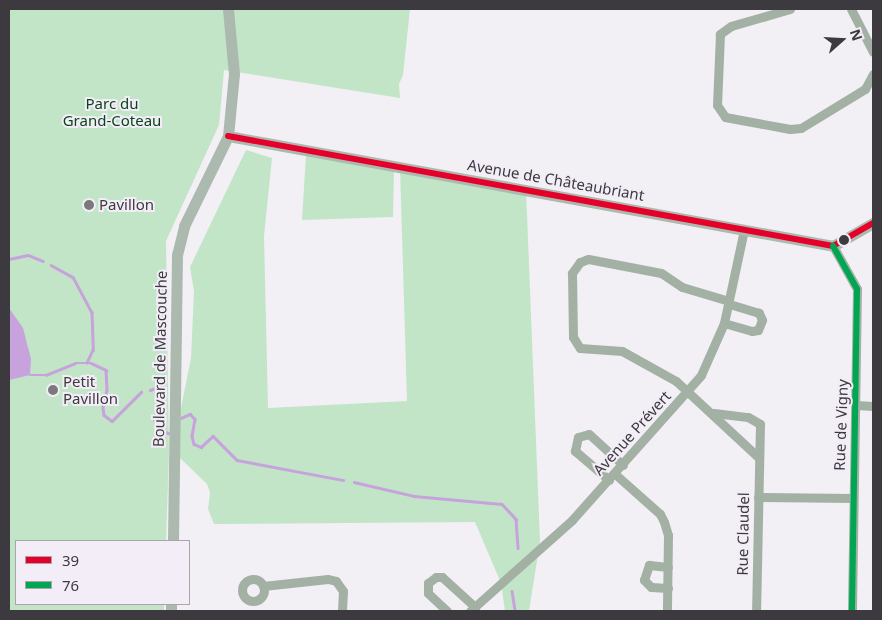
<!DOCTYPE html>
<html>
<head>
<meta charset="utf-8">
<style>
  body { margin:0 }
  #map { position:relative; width:882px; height:620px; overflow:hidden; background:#f2eff5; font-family:"Noto Sans",sans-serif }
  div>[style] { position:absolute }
  .green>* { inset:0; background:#c2e5c7 }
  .water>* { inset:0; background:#c7a2dc }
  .stream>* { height:2.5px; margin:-1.25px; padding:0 1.25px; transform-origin:1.25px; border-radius:1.25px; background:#c7a2dc }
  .street>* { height:9px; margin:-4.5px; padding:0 4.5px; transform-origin:4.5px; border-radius:4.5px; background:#a3b1a5 }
  .street>.ring { margin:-4.5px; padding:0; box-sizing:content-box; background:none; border:9px solid #a3b1a5; border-radius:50% }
  .secondary>* { height:11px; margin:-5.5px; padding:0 5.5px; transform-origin:5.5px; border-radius:5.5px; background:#acb9af }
  .bus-1>* { height:6px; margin:-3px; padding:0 3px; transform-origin:3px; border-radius:3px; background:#e4002b }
  .bus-2>* { height:6px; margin:-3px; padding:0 3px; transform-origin:3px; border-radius:3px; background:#00a651 }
  .dots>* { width:14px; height:14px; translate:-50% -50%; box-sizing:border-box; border:2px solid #f3edf7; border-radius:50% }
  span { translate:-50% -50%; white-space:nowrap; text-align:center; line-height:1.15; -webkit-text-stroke:4px #f3edf7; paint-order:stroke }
  .park-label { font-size:15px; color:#08461a }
  .street-label { font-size:15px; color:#3c3a3e }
  .poi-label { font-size:15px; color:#3c3a3e }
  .left { translate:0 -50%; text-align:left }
  .frame { position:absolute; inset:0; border:10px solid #3c3a3e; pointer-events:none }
  .legend { position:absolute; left:15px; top:540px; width:175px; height:65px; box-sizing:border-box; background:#f3edf7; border:1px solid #aaa5ad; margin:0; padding:6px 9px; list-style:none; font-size:15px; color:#3c3a3e }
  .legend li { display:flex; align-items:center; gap:10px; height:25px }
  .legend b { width:25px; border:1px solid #aaa5ad }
  .north { position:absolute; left:817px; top:15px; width:50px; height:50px; -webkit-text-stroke:4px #f3edf7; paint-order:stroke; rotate:71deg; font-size:14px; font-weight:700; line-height:20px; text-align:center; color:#3c3a3e }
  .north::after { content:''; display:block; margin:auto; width:18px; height:22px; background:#3c3a3e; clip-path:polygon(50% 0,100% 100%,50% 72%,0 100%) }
</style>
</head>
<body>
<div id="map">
  <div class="green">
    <i style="clip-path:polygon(9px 9px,410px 9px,403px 75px,399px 84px,400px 98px,224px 70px,219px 125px,166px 241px,169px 453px,166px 541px,16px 541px,16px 604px,164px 604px,164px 611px,9px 611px)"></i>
    <i style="clip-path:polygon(246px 150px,272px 158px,264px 236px,268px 408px,407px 401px,400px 167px,526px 189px,540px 542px,529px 611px,505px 611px,501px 583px,475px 522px,214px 524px,208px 509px,210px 493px,207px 484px,180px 458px,180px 413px,191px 358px,194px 291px,190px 267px)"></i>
    <i style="clip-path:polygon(306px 155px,394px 169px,393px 217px,302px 220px)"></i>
  </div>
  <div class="water">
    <i style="clip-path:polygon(9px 308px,23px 328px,31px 359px,30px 375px,9px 380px)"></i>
  </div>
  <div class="stream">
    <i style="left:9px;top:259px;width:19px;rotate:-12deg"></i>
    <i style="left:28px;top:255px;width:16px;rotate:22deg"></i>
    <i style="left:51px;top:265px;width:25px;rotate:29deg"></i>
    <i style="left:73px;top:277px;width:40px;rotate:62deg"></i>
    <i style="left:92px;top:312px;width:38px;rotate:88deg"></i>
    <i style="left:93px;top:350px;width:14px;rotate:115deg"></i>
    <i style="left:30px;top:375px;width:16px"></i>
    <i style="left:46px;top:375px;width:31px;rotate:-22deg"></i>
    <i style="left:75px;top:363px;width:16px"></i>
    <i style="left:91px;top:363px;width:17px;rotate:25deg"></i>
    <i style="left:106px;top:370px;width:20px;rotate:87deg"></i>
    <i style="left:107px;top:390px;width:18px;rotate:103deg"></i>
    <i style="left:103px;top:408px;width:7px;rotate:82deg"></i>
    <i style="left:104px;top:415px;width:10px;rotate:37deg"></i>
    <i style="left:112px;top:421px;width:41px;rotate:-45deg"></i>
    <i style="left:150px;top:390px;width:9px;rotate:-18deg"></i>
    <i style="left:159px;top:387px;width:5px;rotate:68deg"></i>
    <i style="left:161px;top:392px;width:29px;rotate:102deg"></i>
    <i style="left:155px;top:420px;width:9px;rotate:77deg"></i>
    <i style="left:157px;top:429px;width:12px;rotate:20deg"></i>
    <i style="left:181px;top:418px;width:10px;rotate:-24deg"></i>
    <i style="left:190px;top:414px;width:7px;rotate:45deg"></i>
    <i style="left:195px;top:419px;width:17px;rotate:100deg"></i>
    <i style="left:192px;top:436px;width:8px;rotate:76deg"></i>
    <i style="left:194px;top:444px;width:8px;rotate:23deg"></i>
    <i style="left:201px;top:447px;width:16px;rotate:-43deg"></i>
    <i style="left:213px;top:436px;width:34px;rotate:45deg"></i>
    <i style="left:237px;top:460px;width:108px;rotate:10.7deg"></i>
    <i style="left:354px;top:482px;width:62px;rotate:13.1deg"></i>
    <i style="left:414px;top:496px;width:88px;rotate:5.2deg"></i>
    <i style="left:502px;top:504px;width:21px;rotate:47deg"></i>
    <i style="left:516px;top:519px;width:29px;rotate:86deg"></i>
    <i style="left:512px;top:591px;width:20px;rotate:81deg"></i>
  </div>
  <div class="street">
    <i style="left:790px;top:9px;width:61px;rotate:163.9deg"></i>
    <i style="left:731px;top:26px;width:14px;rotate:144deg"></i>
    <i style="left:720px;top:34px;width:71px;rotate:92.4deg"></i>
    <i style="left:717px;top:105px;width:14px;rotate:56deg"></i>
    <i style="left:725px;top:117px;width:66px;rotate:10.5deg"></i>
    <i style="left:790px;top:129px;width:11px;rotate:-5deg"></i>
    <i style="left:801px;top:128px;width:75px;rotate:-31.4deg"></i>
    <i style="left:865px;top:89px;width:17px;rotate:-62deg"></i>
    <i style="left:851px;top:9px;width:48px;rotate:62.9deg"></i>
    <i style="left:833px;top:246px;width:49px;rotate:60.8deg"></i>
    <i style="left:857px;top:289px;width:322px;rotate:90.9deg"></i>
    <i style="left:729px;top:301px;width:49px;rotate:-163.4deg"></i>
    <i style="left:682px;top:287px;width:25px;rotate:-146deg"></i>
    <i style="left:661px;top:273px;width:74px;rotate:-169.1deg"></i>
    <i style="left:588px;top:259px;width:9px;rotate:159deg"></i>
    <i style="left:580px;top:262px;width:14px;rotate:126deg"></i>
    <i style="left:572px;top:273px;width:64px;rotate:89.1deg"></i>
    <i style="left:573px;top:337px;width:13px;rotate:58deg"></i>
    <i style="left:580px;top:348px;width:42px;rotate:4.1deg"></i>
    <i style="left:622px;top:351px;width:62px;rotate:29.1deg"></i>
    <i style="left:676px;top:381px;width:112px;rotate:42.8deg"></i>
    <i style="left:724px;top:323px;width:29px;rotate:16deg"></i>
    <i style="left:752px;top:331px;width:6px;rotate:-9deg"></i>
    <i style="left:758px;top:330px;width:11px;rotate:-68deg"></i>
    <i style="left:762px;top:320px;width:8px;rotate:-113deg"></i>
    <i style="left:759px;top:313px;width:31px;rotate:-163deg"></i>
    <i style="left:856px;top:405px;width:17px;rotate:3deg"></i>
    <i style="left:714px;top:413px;width:34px;rotate:7deg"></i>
    <i style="left:748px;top:417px;width:14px;rotate:30deg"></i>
    <i style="left:760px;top:424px;width:187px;rotate:91.2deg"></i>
    <i style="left:615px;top:474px;width:60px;rotate:41.6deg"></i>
    <i style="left:660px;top:514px;width:9px;rotate:63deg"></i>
    <i style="left:664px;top:522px;width:14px;rotate:73deg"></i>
    <i style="left:668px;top:535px;width:76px;rotate:90.8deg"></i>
    <i style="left:609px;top:480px;width:45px;rotate:-139.5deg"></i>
    <i style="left:575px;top:451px;width:14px;rotate:-78deg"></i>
    <i style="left:578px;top:437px;width:11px;rotate:-15deg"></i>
    <i style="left:589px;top:434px;width:46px;rotate:42.4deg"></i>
    <i style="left:758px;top:497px;width:95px;rotate:0.6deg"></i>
    <i class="ring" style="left:242px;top:579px;width:13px;height:13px"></i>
    <i style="left:263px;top:586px;width:65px;rotate:-6.1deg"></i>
    <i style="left:328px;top:579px;width:8px;rotate:14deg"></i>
    <i style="left:336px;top:581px;width:12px;rotate:55deg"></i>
    <i style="left:343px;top:591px;width:20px;rotate:93deg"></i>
    <i style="left:668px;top:588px;width:17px;rotate:-177deg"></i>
    <i style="left:651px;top:587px;width:10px;rotate:-135deg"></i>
    <i style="left:644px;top:580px;width:16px;rotate:-72deg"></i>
    <i style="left:649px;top:565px;width:19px;rotate:6deg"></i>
    <i style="left:447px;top:611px;width:26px;rotate:-137deg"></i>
    <i style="left:428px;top:593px;width:10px;rotate:-90deg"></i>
    <i style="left:428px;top:583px;width:10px;rotate:-37deg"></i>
    <i style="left:436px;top:577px;width:6px"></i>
    <i style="left:442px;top:577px;width:45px;rotate:42.3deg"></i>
    <i style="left:470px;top:611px;width:137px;rotate:-41.7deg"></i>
    <i style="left:572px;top:520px;width:194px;rotate:-48.3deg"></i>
    <i style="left:701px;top:375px;width:57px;rotate:-66.1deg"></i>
    <i style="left:724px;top:323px;width:95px;rotate:-77.9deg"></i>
  </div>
  <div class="secondary">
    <i style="left:228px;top:136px;width:615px;rotate:10.3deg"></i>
    <i style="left:833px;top:246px;width:46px;rotate:-29.9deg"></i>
    <i style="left:173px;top:541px;width:286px;rotate:-89.2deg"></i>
    <i style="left:177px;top:255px;width:30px;rotate:-76deg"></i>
    <i style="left:184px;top:226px;width:100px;rotate:-63.9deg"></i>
    <i style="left:228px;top:136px;width:62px;rotate:-84.5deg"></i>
    <i style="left:234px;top:74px;width:65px;rotate:-95.3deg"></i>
    <i style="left:171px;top:611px;width:7px;rotate:-90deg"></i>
  </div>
  <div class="bus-1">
    <i style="left:228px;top:136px;width:615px;rotate:10.3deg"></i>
    <i style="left:833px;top:246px;width:46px;rotate:-29.9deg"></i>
  </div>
  <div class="bus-2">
    <i style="left:833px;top:246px;width:49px;rotate:60.8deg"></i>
    <i style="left:857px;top:289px;width:322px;rotate:90.9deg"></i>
  </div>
  <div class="dots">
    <i style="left:89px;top:205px;background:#7c797e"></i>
    <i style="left:844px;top:240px;background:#3c3a3e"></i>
    <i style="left:53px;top:390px;background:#7c797e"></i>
  </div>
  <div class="park-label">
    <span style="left:112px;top:112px">Parc du<br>Grand-Coteau</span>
  </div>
  <div class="street-label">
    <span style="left:556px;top:180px;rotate:10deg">Avenue de Châteaubriant</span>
    <span style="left:160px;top:359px;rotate:-89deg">Boulevard de Mascouche</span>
    <span style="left:841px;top:425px;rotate:-88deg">Rue de Vigny</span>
    <span style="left:632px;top:433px;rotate:-48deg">Avenue Prévert</span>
    <span style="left:743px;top:534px;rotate:-89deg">Rue Claudel</span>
  </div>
  <div class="poi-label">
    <span class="left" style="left:99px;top:205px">Pavillon</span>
    <span class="left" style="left:63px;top:390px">Petit<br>Pavillon</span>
  </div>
  <div class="frame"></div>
  <ul class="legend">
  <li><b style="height:6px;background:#e4002b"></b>39</li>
  <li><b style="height:6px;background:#00a651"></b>76</li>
  </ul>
  <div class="north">N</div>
</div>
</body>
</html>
